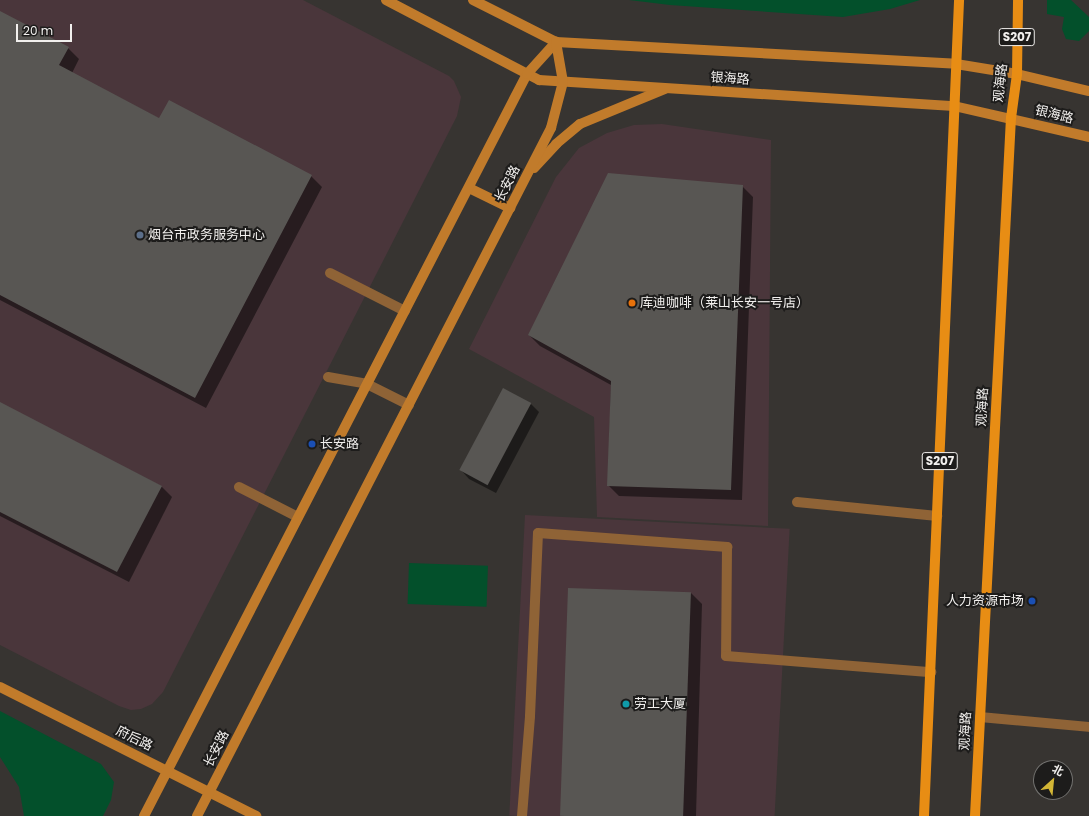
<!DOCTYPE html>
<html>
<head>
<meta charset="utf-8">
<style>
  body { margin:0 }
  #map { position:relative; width:1089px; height:816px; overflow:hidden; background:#373431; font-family:Poppins,"Noto Sans SC",sans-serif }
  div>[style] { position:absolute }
  .commercial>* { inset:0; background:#4a363b; transform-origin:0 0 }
  .green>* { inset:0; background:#03502b; transform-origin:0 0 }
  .shadow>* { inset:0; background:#0007 }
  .building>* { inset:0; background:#585653; transform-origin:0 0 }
  .lane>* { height:10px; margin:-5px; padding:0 5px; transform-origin:5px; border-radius:5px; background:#8f6336 }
  .secondary>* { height:10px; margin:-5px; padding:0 5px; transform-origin:5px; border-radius:5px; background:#c17b2b }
  .primary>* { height:10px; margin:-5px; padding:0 5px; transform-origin:5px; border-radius:5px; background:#e88d14 }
  .dots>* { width:11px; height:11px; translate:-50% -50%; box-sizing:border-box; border:2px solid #1d1c1b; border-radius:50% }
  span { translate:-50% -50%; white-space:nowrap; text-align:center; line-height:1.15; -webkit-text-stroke:4px #1d1c1b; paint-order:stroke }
  .shield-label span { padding:1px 3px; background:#1d1c1b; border:1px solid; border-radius:3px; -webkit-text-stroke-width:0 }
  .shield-label { font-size:12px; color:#f2f0ee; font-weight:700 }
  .street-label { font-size:13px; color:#f2f0ee }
  .poi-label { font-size:13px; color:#f2f0ee }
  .left { translate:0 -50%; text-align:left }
  .right { translate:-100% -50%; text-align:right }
  .north { position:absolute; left:1033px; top:760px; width:40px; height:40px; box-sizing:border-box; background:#1d1c1b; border:1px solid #72716f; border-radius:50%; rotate:27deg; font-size:11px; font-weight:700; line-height:16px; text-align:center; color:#f2f0ee }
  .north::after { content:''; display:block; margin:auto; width:14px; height:18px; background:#d3b635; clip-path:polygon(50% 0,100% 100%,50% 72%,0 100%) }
  .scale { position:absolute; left:16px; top:24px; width:56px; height:18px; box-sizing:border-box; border:2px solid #f2f0ee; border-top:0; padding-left:5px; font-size:12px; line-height:14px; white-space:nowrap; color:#f2f0ee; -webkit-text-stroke:3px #1d1c1b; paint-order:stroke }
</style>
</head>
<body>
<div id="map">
  <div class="commercial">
    <i style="clip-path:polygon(0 0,303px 0,449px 76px,454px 81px,461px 97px,457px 116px,163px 692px,152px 704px,141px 709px,131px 710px,119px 706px,0 645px)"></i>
    <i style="clip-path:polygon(662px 124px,771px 140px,768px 526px,597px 517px,594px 417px,469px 349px,556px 177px,579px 148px,607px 133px,634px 125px)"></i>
    <i style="left:525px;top:515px;width:265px;height:301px;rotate:3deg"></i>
  </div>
  <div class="green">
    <i style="clip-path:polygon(629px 0,920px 0,890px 9px,843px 17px,670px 5px)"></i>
    <i style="clip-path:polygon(1047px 0,1071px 0,1089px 17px,1089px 31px,1079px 41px,1066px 39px,1062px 29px,1064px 17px,1047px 14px)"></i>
    <i style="left:409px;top:563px;width:79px;height:41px;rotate:2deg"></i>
    <i style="clip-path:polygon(0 711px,101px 764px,114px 782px,111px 800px,103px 816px,24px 816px,19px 787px,0 757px)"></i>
  </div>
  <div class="shadow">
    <i style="clip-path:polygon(0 12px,68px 48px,79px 59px,72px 73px,160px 119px,311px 176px,322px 187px,206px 408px,0 300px)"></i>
    <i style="clip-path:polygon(742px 186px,753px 197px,742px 500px,619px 496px,608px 485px,611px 385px,540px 346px,529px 335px)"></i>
    <i style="clip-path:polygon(0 403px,161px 486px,172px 497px,129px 582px,0 516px)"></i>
    <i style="clip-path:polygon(531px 404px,539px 412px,496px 493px,469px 479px,461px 470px)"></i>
    <i style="clip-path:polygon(691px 593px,702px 604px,696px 816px,563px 816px)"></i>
  </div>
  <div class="building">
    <i style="clip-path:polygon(0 11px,69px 47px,59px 65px,159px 118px,169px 100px,312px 175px,195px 398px,0 295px)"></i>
    <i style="clip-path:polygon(608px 173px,743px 185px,731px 490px,607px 486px,611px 381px,528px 335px)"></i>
    <i style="left:503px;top:388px;width:32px;height:93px;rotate:28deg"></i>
    <i style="clip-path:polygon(0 402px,162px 486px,117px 572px,0 512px)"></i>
    <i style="left:568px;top:588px;width:123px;height:228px;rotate:2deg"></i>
  </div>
  <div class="lane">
    <i style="left:330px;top:273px;width:84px;rotate:26.9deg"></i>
    <i style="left:328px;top:377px;width:40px;rotate:10deg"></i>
    <i style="left:367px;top:384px;width:47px;rotate:26.6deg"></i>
    <i style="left:239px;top:487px;width:66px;rotate:27deg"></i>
    <i style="left:797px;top:502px;width:141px;rotate:5.7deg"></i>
    <i style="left:980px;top:717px;width:109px;rotate:5.2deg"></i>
    <i style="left:522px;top:816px;width:100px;rotate:-85.4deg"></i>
    <i style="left:530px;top:716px;width:183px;rotate:-87.5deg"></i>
    <i style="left:538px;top:533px;width:190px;rotate:4.2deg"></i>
    <i style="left:727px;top:547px;width:109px;rotate:90.5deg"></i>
    <i style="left:726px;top:656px;width:206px;rotate:4.5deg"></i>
  </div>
  <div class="secondary">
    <i style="left:386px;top:0;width:173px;rotate:27.6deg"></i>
    <i style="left:539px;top:80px;width:416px;rotate:3.6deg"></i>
    <i style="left:954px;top:106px;width:139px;rotate:12.9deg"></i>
    <i style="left:473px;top:0;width:93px;rotate:26.8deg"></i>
    <i style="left:556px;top:42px;width:401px;rotate:3.1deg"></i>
    <i style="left:956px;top:64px;width:62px;rotate:9.3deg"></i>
    <i style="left:1017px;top:74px;width:74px;rotate:13.3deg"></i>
    <i style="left:534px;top:168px;width:33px;rotate:-47deg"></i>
    <i style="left:556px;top:144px;width:31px;rotate:-40deg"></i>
    <i style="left:580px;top:124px;width:92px;rotate:-22.4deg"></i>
    <i style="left:469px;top:188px;width:46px;rotate:26deg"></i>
    <i style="left:0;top:687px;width:287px;rotate:26.7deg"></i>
    <i style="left:144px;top:816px;width:835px;rotate:-62.7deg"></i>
    <i style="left:527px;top:74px;width:43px;rotate:-47.8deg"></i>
    <i style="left:197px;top:816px;width:774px;rotate:-62.77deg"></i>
    <i style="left:551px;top:128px;width:48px;rotate:-75.4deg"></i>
    <i style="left:563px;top:82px;width:41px;rotate:-99.9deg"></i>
  </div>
  <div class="primary">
    <i style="left:924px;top:816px;width:817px;rotate:-87.54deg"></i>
    <i style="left:975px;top:816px;width:699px;rotate:-87.05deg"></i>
    <i style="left:1011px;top:118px;width:44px;rotate:-82.2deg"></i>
    <i style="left:1017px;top:74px;width:74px;rotate:-89.2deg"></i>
  </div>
  <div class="dots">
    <i style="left:140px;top:235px;background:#5c6f8a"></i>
    <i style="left:632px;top:303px;background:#e8710a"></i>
    <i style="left:312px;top:444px;background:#1a4fb4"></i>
    <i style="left:1032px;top:601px;background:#1a4fb4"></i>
    <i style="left:626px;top:704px;background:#0f9aa8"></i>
  </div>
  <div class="shield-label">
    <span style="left:1017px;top:37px">S207</span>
    <span style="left:940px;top:461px">S207</span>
  </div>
  <div class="street-label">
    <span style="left:730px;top:79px;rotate:4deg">银海路</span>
    <span style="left:1001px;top:83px;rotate:-84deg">观海路</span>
    <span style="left:1054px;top:115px;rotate:14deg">银海路</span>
    <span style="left:508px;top:184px;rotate:-63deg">长安路</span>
    <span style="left:983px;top:407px;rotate:-87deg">观海路</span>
    <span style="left:966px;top:731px;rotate:-87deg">观海路</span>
    <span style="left:134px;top:739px;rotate:26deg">府后路</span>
    <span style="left:217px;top:749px;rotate:-63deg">长安路</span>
  </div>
  <div class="poi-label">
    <span class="left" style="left:148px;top:235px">烟台市政务服务中心</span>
    <span class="left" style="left:640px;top:303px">库迪咖啡（莱山长安一号店）</span>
    <span class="left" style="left:320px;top:444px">长安路</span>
    <span class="right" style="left:1024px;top:601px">人力资源市场</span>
    <span class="left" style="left:634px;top:704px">劳工大厦</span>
  </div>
  <div class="north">北</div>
  <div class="scale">20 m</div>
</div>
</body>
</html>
